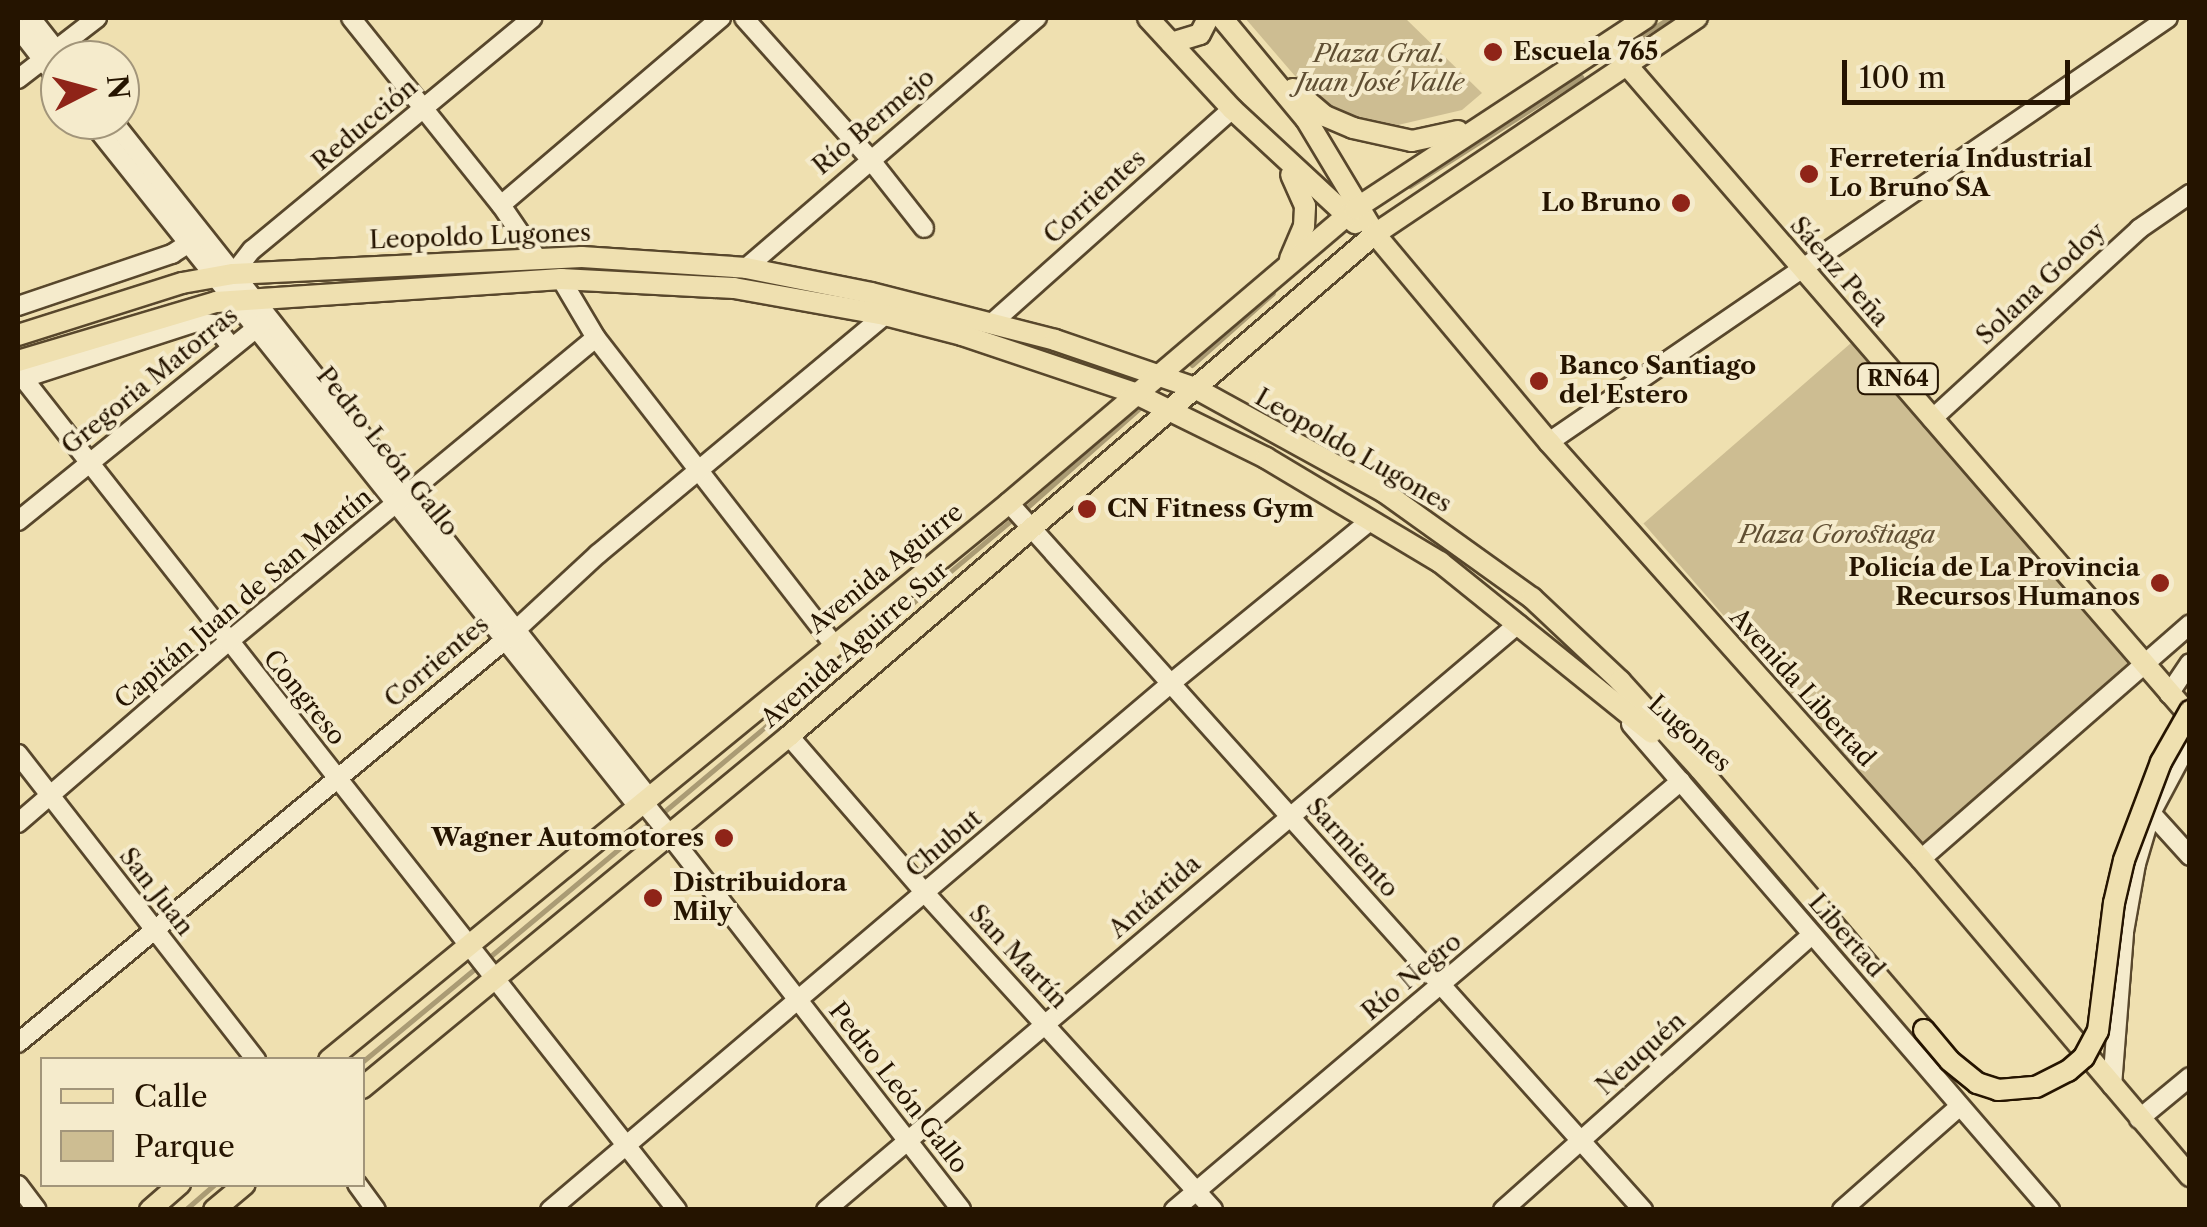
<!DOCTYPE html>
<html>
<head>
<meta charset="utf-8">
<style>
  body { margin:0 }
  #map { position:relative; width:2207px; height:1227px; overflow:hidden; background:#efe0b0; font-family:"Libre Caslon Text",serif }
  div>[style] { position:absolute }
  .green>* { inset:0; background:#cdbd92; transform-origin:0 0 }
  .stream>* { height:5px; margin:-2.5px; padding:0 2.5px; transform-origin:2.5px; border-radius:2.5px; background:#aa9b74 }
  .roads { filter:drop-shadow(2px 0 #58472c) drop-shadow(-2px 0 #58472c) drop-shadow(0 2px #58472c) drop-shadow(0 -2px #58472c) }
  .minor>* { height:18px; margin:-9px; padding:0 9px; transform-origin:9px; border-radius:9px; background:#f5ebcc }
  .major>* { height:20px; margin:-10px; padding:0 10px; transform-origin:10px; border-radius:10px; background:#efe0b0 }
  .bridges { filter:drop-shadow(2px 0 #251400) drop-shadow(-2px 0 #251400) drop-shadow(0 2px #251400) drop-shadow(0 -2px #251400) }
  .major-bridge>* { height:20px; margin:-10px; padding:0 10px; transform-origin:10px; border-radius:10px; background:#efe0b0 }
  .dots>* { width:28px; height:28px; translate:-50% -50%; box-sizing:border-box; border:5px solid #f5ebcc; border-radius:50% }
  span { translate:-50% -50%; white-space:nowrap; text-align:center; line-height:1.15; -webkit-text-stroke:8px #f5ebcc; paint-order:stroke }
  .shield-label span { padding:2px 8px; background:#f5ebcc; border:2px solid; border-radius:8px; -webkit-text-stroke-width:0 }
  .shield-label { font-size:22px; color:#251400; font-weight:700 }
  .poi-label { font-size:25px; color:#251400; font-weight:700 }
  .left { translate:0 -50%; text-align:left }
  .right { translate:-100% -50%; text-align:right }
  .park-label { font-size:25px; color:#604f33; font-style:italic }
  .street-label { font-size:25px; color:#251400 }
  .frame { position:absolute; inset:0; border:20px solid #251400; pointer-events:none }
  .legend { position:absolute; left:40px; top:1057px; width:325px; height:130px; box-sizing:border-box; background:#f5ebcc; border:2px solid #a2957a; margin:0; padding:12px 18px; list-style:none; font-size:30px; color:#251400 }
  .legend li { display:flex; align-items:center; gap:20px; height:50px }
  .legend b { width:50px; border:2px solid #a2957a }
  .north { position:absolute; left:40px; top:40px; width:100px; height:100px; box-sizing:border-box; background:#f5ebcc; border:2px solid #a2957a; border-radius:50%; rotate:84deg; font-size:28px; font-weight:700; line-height:40px; text-align:center; color:#251400 }
  .north::after { content:''; display:block; margin:auto; width:35px; height:45px; background:#8f2418; clip-path:polygon(50% 0,100% 100%,50% 72%,0 100%) }
  .scale { position:absolute; left:1842px; top:60px; width:228px; height:45px; box-sizing:border-box; border:5px solid #251400; border-top:0; padding-left:12px; font-size:30px; line-height:35px; white-space:nowrap; color:#251400; -webkit-text-stroke:8px #f5ebcc; paint-order:stroke }
</style>
</head>
<body>
<div id="map">
  <div class="green">
    <i style="clip-path:polygon(1245px 18px,1405px 18px,1482px 93px,1462px 110px,1398px 125px,1343px 114px,1295px 76px)"></i>
    <i style="left:1851px;top:343px;width:425px;height:275px;rotate:49deg"></i>
  </div>
  <div class="stream">
    <i style="left:1640px;top:36px;width:35px;rotate:-31deg"></i>
    <i style="left:1410px;top:186px;width:203px;rotate:-32.5deg"></i>
    <i style="left:1192px;top:365px;width:108px;rotate:-41.6deg"></i>
    <i style="left:1024px;top:510px;width:157px;rotate:-41.4deg"></i>
    <i style="left:660px;top:815px;width:463px;rotate:-40deg"></i>
    <i style="left:487px;top:959px;width:214px;rotate:-39.9deg"></i>
    <i style="left:362px;top:1062px;width:151px;rotate:-39.6deg"></i>
    <i style="left:185px;top:1210px;width:40px;rotate:-41deg"></i>
  </div>
  <div class="roads">
    <div class="minor">
      <i style="left:31px;top:18px;width:53px;rotate:51.8deg"></i>
      <i style="left:351px;top:18px;width:240px;rotate:51.3deg"></i>
      <i style="left:501px;top:205px;width:60px;rotate:55.8deg"></i>
      <i style="left:744px;top:18px;width:188px;rotate:48.2deg"></i>
      <i style="left:869px;top:158px;width:89px;rotate:51.8deg"></i>
      <i style="left:18px;top:28px;width:68px;rotate:52.1deg"></i>
      <i style="left:18px;top:79px;width:100px;rotate:-37.7deg"></i>
      <i style="left:90px;top:120px;width:875px;rotate:51.4deg"></i>
      <i style="left:636px;top:804px;width:13px;rotate:18deg"></i>
      <i style="left:648px;top:808px;width:32px;rotate:51deg"></i>
      <i style="left:668px;top:833px;width:477px;rotate:52.1deg"></i>
      <i style="left:112px;top:120px;width:861px;rotate:51.6deg"></i>
      <i style="left:647px;top:795px;width:13px;rotate:86deg"></i>
      <i style="left:501px;top:205px;width:289px;rotate:-40.4deg"></i>
      <i style="left:746px;top:268px;width:384px;rotate:-40.7deg"></i>
      <i style="left:233px;top:274px;width:31px;rotate:-52deg"></i>
      <i style="left:252px;top:250px;width:364px;rotate:-39.6deg"></i>
      <i style="left:561px;top:279px;width:69px;rotate:59.3deg"></i>
      <i style="left:596px;top:338px;width:386px;rotate:52.2deg"></i>
      <i style="left:18px;top:306px;width:163px;rotate:-18.7deg"></i>
      <i style="left:172px;top:254px;width:31px;rotate:-33deg"></i>
      <i style="left:992px;top:323px;width:322px;rotate:-41.7deg"></i>
      <i style="left:23px;top:378px;width:1058px;rotate:51.83deg"></i>
      <i style="left:18px;top:380px;width:188px;rotate:-18deg"></i>
      <i style="left:197px;top:322px;width:16px;rotate:7deg"></i>
      <i style="left:213px;top:324px;width:28px;rotate:51deg"></i>
      <i style="left:1932px;top:419px;width:281px;rotate:-42.5deg"></i>
      <i style="left:2139px;top:229px;width:62px;rotate:-34.5deg"></i>
      <i style="left:1549px;top:442px;width:750px;rotate:-34.41deg"></i>
      <i style="left:1009px;top:503px;width:950px;rotate:48.12deg"></i>
      <i style="left:18px;top:521px;width:316px;rotate:-39deg"></i>
      <i style="left:2169px;top:694px;width:37px;rotate:-56deg"></i>
      <i style="left:1631px;top:724px;width:642px;rotate:49.23deg"></i>
      <i style="left:789px;top:736px;width:208px;rotate:49.1deg"></i>
      <i style="left:925px;top:893px;width:428px;rotate:47.7deg"></i>
      <i style="left:18px;top:754px;width:388px;rotate:52.1deg"></i>
      <i style="left:2151px;top:813px;width:58px;rotate:47.8deg"></i>
      <i style="left:18px;top:823px;width:277px;rotate:-40.8deg"></i>
      <i style="left:228px;top:642px;width:477px;rotate:-39.6deg"></i>
      <i style="left:1921px;top:859px;width:357px;rotate:-41.1deg"></i>
      <i style="left:18px;top:1043px;width:632px;rotate:-39.61deg"></i>
      <i style="left:505px;top:640px;width:127px;rotate:-42.8deg"></i>
      <i style="left:598px;top:554px;width:373px;rotate:-39.8deg"></i>
      <i style="left:2112px;top:1086px;width:154px;rotate:-85.5deg"></i>
      <i style="left:2124px;top:932px;width:69px;rotate:-80deg"></i>
      <i style="left:2136px;top:864px;width:53px;rotate:-73.6deg"></i>
      <i style="left:2151px;top:813px;width:83px;rotate:-61.9deg"></i>
      <i style="left:2139px;top:1119px;width:66px;rotate:-39.5deg"></i>
      <i style="left:357px;top:1184px;width:32px;rotate:54deg"></i>
      <i style="left:18px;top:1185px;width:31px;rotate:53deg"></i>
      <i style="left:550px;top:1210px;width:813px;rotate:-40.31deg"></i>
      <i style="left:1170px;top:684px;width:259px;rotate:-39.2deg"></i>
      <i style="left:826px;top:1210px;width:907px;rotate:-40.26deg"></i>
      <i style="left:1174px;top:1210px;width:664px;rotate:-40.24deg"></i>
      <i style="left:1503px;top:1210px;width:414px;rotate:-41.7deg"></i>
      <i style="left:1842px;top:1210px;width:157px;rotate:-41.4deg"></i>
    </div>
    <div class="major">
      <i style="left:1148px;top:18px;width:124px;rotate:47.3deg"></i>
      <i style="left:1232px;top:109px;width:168px;rotate:42.8deg"></i>
      <i style="left:1222px;top:18px;width:131px;rotate:50.3deg"></i>
      <i style="left:1306px;top:119px;width:134px;rotate:59deg"></i>
      <i style="left:1375px;top:234px;width:271px;rotate:50.1deg"></i>
      <i style="left:1549px;top:442px;width:559px;rotate:48.26deg"></i>
      <i style="left:1921px;top:859px;width:416px;rotate:49.7deg"></i>
      <i style="left:1171px;top:43px;width:30px;rotate:-17deg"></i>
      <i style="left:1200px;top:34px;width:18px;rotate:-63deg"></i>
      <i style="left:1619px;top:56px;width:873px;rotate:49.14deg"></i>
      <i style="left:1293px;top:89px;width:42px;rotate:40.2deg"></i>
      <i style="left:1325px;top:116px;width:30px;rotate:23deg"></i>
      <i style="left:1353px;top:128px;width:60px;rotate:12.4deg"></i>
      <i style="left:1412px;top:141px;width:47px;rotate:-12.3deg"></i>
      <i style="left:1290px;top:259px;width:36px;rotate:-67deg"></i>
      <i style="left:1304px;top:226px;width:20px;rotate:-87deg"></i>
      <i style="left:1305px;top:206px;width:34px;rotate:-114deg"></i>
      <i style="left:18px;top:335px;width:172px;rotate:-17.6deg"></i>
      <i style="left:182px;top:283px;width:52px;rotate:-10deg"></i>
      <i style="left:233px;top:274px;width:349px;rotate:-2.8deg"></i>
      <i style="left:582px;top:257px;width:164px;rotate:3.8deg"></i>
      <i style="left:746px;top:268px;width:127px;rotate:11.3deg"></i>
      <i style="left:871px;top:293px;width:190px;rotate:14.3deg"></i>
      <i style="left:1055px;top:340px;width:148px;rotate:18.9deg"></i>
      <i style="left:1195px;top:388px;width:216px;rotate:28.8deg"></i>
      <i style="left:1384px;top:492px;width:182px;rotate:35.6deg"></i>
      <i style="left:1532px;top:598px;width:121px;rotate:43.3deg"></i>
      <i style="left:1620px;top:681px;width:119px;rotate:47.7deg"></i>
      <i style="left:1700px;top:769px;width:344px;rotate:49.4deg"></i>
      <i style="left:18px;top:361px;width:207px;rotate:-16.6deg"></i>
      <i style="left:216px;top:302px;width:346px;rotate:-3.8deg"></i>
      <i style="left:561px;top:279px;width:173px;rotate:3deg"></i>
      <i style="left:734px;top:288px;width:153px;rotate:10.1deg"></i>
      <i style="left:885px;top:315px;width:80px;rotate:14.6deg"></i>
      <i style="left:962px;top:335px;width:182px;rotate:18.6deg"></i>
      <i style="left:1134px;top:393px;width:147px;rotate:26.2deg"></i>
      <i style="left:1266px;top:458px;width:203px;rotate:30.9deg"></i>
      <i style="left:1440px;top:562px;width:272px;rotate:38.9deg"></i>
      <i style="left:329px;top:1060px;width:879px;rotate:-39.32deg"></i>
      <i style="left:1009px;top:503px;width:454px;rotate:-40.4deg"></i>
      <i style="left:1355px;top:209px;width:348px;rotate:-33.3deg"></i>
      <i style="left:362px;top:1088px;width:553px;rotate:-39.5deg"></i>
      <i style="left:789px;top:736px;width:772px;rotate:-40.59deg"></i>
      <i style="left:1375px;top:234px;width:388px;rotate:-33.9deg"></i>
      <i style="left:150px;top:1210px;width:40px;rotate:-41deg"></i>
      <i style="left:214px;top:1210px;width:40px;rotate:-40deg"></i>
    </div>
  </div>
  <div class="bridges">
    <div class="major-bridge">
      <i style="left:1924px;top:1030px;width:40px;rotate:50deg"></i>
      <i style="left:1950px;top:1061px;width:35px;rotate:39deg"></i>
      <i style="left:1977px;top:1083px;width:22px;rotate:18deg"></i>
      <i style="left:1998px;top:1090px;width:38px;rotate:-5deg"></i>
      <i style="left:2036px;top:1087px;width:36px;rotate:-27deg"></i>
      <i style="left:2068px;top:1071px;width:21px;rotate:-41deg"></i>
      <i style="left:2084px;top:1057px;width:30px;rotate:-62deg"></i>
      <i style="left:2098px;top:1031px;width:129px;rotate:-82.9deg"></i>
      <i style="left:2114px;top:903px;width:44px;rotate:-76.9deg"></i>
      <i style="left:2124px;top:860px;width:105px;rotate:-69.3deg"></i>
      <i style="left:2161px;top:762px;width:59px;rotate:-60.4deg"></i>
    </div>
  </div>
  <div class="dots">
    <i style="left:1493px;top:52px;background:#8f2418"></i>
    <i style="left:1809px;top:174px;background:#8f2418"></i>
    <i style="left:1681px;top:203px;background:#8f2418"></i>
    <i style="left:1539px;top:381px;background:#8f2418"></i>
    <i style="left:1087px;top:509px;background:#8f2418"></i>
    <i style="left:2160px;top:583px;background:#8f2418"></i>
    <i style="left:724px;top:838px;background:#8f2418"></i>
    <i style="left:653px;top:898px;background:#8f2418"></i>
  </div>
  <div class="shield-label">
    <span style="left:1898px;top:379px">RN64</span>
  </div>
  <div class="poi-label">
    <span class="left" style="left:1513px;top:52px">Escuela 765</span>
    <span class="left" style="left:1829px;top:174px">Ferretería Industrial<br>Lo Bruno SA</span>
    <span class="right" style="left:1661px;top:203px">Lo Bruno</span>
    <span class="left" style="left:1559px;top:381px">Banco Santiago<br>del Estero</span>
    <span class="left" style="left:1107px;top:509px">CN Fitness Gym</span>
    <span class="right" style="left:2140px;top:583px">Policía de La Provincia<br>Recursos Humanos</span>
    <span class="right" style="left:704px;top:838px">Wagner Automotores</span>
    <span class="left" style="left:673px;top:898px">Distribuidora<br>Mily</span>
  </div>
  <div class="park-label">
    <span style="left:1380px;top:69px">Plaza Gral.<br>Juan José Valle</span>
    <span style="left:1837px;top:535px">Plaza Gorostiaga</span>
  </div>
  <div class="street-label">
    <span style="left:874px;top:122px;rotate:-40deg">Río Bermejo</span>
    <span style="left:365px;top:125px;rotate:-40deg">Reducción</span>
    <span style="left:1095px;top:197px;rotate:-42deg">Corrientes</span>
    <span style="left:480px;top:237px;rotate:-2deg">Leopoldo Lugones</span>
    <span style="left:1839px;top:272px;rotate:49deg">Sáenz Peña</span>
    <span style="left:2041px;top:284px;rotate:-43deg">Solana Godoy</span>
    <span style="left:150px;top:381px;rotate:-39deg">Gregoria Matorras</span>
    <span style="left:1353px;top:451px;rotate:30deg">Leopoldo Lugones</span>
    <span style="left:387px;top:452px;rotate:51deg">Pedro León Gallo</span>
    <span style="left:886px;top:569px;rotate:-39deg">Avenida Aguirre</span>
    <span style="left:244px;top:599px;rotate:-40deg">Capitán Juan de San Martín</span>
    <span style="left:855px;top:645px;rotate:-41deg">Avenida Aguirre Sur</span>
    <span style="left:437px;top:662px;rotate:-40deg">Corrientes</span>
    <span style="left:1802px;top:688px;rotate:48deg">Avenida Libertad</span>
    <span style="left:304px;top:698px;rotate:51deg">Congreso</span>
    <span style="left:1689px;top:734px;rotate:42deg">Lugones</span>
    <span style="left:944px;top:844px;rotate:-40deg">Chubut</span>
    <span style="left:1352px;top:848px;rotate:48deg">Sarmiento</span>
    <span style="left:156px;top:892px;rotate:52deg">San Juan</span>
    <span style="left:1155px;top:897px;rotate:-41deg">Antártida</span>
    <span style="left:1846px;top:936px;rotate:49deg">Libertad</span>
    <span style="left:1018px;top:957px;rotate:47deg">San Martín</span>
    <span style="left:1412px;top:977px;rotate:-40deg">Río Negro</span>
    <span style="left:1641px;top:1054px;rotate:-42deg">Neuquén</span>
    <span style="left:898px;top:1088px;rotate:52deg">Pedro León Gallo</span>
  </div>
  <div class="frame"></div>
  <ul class="legend">
  <li><b style="height:12px;background:#efe0b0"></b>Calle</li>
  <li><b style="height:28px;background:#cdbd92"></b>Parque</li>
  </ul>
  <div class="north">N</div>
  <div class="scale">100 m</div>
</div>
</body>
</html>
